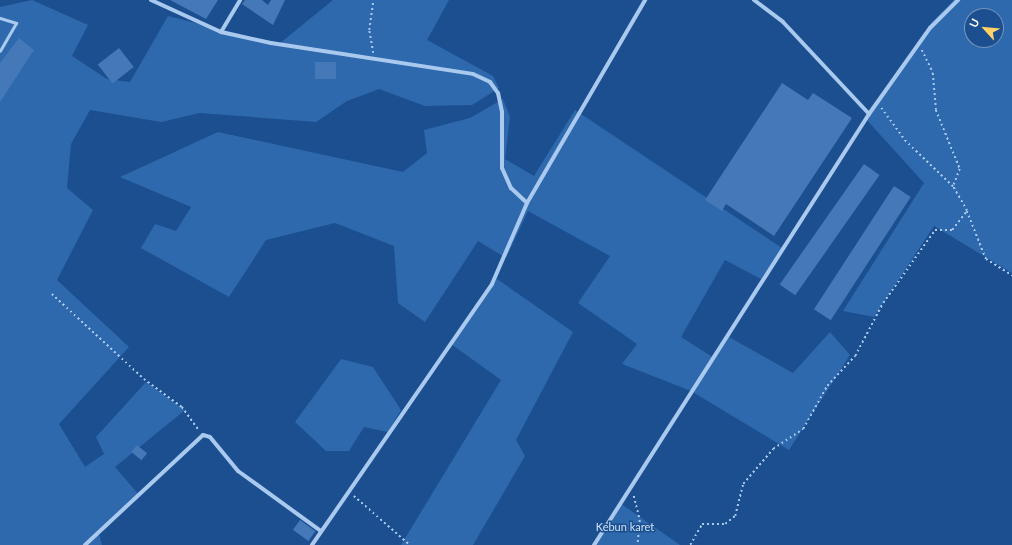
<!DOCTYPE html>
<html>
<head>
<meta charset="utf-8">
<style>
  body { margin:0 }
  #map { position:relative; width:1012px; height:545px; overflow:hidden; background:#1b4f8f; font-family:Lato,sans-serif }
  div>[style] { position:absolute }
  .green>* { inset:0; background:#2e69ad }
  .building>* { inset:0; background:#4478b7; transform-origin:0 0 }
  .path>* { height:1.5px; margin-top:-0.75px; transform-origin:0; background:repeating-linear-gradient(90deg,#a9c9ee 0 2px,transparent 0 5px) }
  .lane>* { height:3px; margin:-1.5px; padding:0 1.5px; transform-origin:1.5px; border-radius:1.5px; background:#a9c9ee }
  .street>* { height:4px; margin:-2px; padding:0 2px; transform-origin:2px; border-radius:2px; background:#a9c9ee }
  span { translate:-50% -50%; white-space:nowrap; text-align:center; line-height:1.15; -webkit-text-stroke:3px #1b4f8f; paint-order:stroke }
  .park-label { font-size:11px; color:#cfe3fa }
  .north { position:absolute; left:964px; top:8px; width:40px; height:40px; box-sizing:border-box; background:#1b4f8f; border:1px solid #7695bc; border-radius:50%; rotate:297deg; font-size:11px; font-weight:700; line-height:16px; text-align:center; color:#fff }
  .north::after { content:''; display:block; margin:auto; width:14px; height:18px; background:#ffd166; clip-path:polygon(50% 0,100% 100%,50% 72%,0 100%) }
</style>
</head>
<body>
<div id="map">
  <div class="green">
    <i style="clip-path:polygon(32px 0,88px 25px,72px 56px,107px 79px,130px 82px,168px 16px,279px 44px,333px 0,449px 0,427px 40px,493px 76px,499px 88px,472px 105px,425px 106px,379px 89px,347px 101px,316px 122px,200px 113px,161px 122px,90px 110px,71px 144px,67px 188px,93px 210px,57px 280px,129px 347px,59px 424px,85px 467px,104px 454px,96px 437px,146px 382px,185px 410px,115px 467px,140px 496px,99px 534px,102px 545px,0 545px,0 7px)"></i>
    <i style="clip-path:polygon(evenodd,954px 0,1012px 0,1012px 273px,934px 226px,874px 317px,843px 311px,924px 183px,865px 118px,931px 23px,954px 0,972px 16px,996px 16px,996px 40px,972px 40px,972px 16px)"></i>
    <i style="clip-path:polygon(503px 99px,510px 117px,505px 159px,534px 176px,575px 110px,782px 248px,761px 279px,725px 260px,681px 337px,714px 358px,729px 337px,793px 373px,830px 332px,850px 355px,789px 450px,691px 391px,622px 364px,637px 344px,578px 303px,610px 256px,528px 211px,506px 258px,478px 241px,425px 322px,398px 303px,394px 246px,335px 223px,266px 240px,229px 297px,141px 248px,155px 224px,176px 231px,191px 207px,120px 177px,218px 132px,403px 172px,427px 153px,424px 130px,470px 118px)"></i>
    <i style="clip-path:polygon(497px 279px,573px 332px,516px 440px,525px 456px,473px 545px,401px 545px,501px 380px,451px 344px)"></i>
    <i style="clip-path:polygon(341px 359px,373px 367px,401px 410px,388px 432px,364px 427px,349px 451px,326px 451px,295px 422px)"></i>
    <i style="clip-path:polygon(620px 503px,680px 545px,593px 545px)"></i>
  </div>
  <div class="building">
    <i style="clip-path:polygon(170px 0,218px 0,206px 19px)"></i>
    <i style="clip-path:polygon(245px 0,262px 0,268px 5px,271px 0,285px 0,273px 25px,242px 4px)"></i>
    <i style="clip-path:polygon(19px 38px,34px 50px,0 102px,0 63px)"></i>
    <i style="left:119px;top:48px;width:24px;height:27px;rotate:52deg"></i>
    <i style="left:336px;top:62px;width:17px;height:21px;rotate:90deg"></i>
    <i style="clip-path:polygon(782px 83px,808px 100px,813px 93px,852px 118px,774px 236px,726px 204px,722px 211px,705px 200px)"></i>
    <i style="left:864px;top:164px;width:19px;height:147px;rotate:35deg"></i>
    <i style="left:894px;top:186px;width:20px;height:147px;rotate:33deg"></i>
    <i style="left:137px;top:445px;width:13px;height:9px;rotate:39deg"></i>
    <i style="left:300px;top:520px;width:19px;height:12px;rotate:36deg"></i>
  </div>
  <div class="path">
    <i style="left:922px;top:50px;width:25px;rotate:64deg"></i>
    <i style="left:933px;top:73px;width:37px;rotate:85deg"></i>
    <i style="left:936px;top:110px;width:64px;rotate:67.9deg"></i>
    <i style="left:960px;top:169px;width:19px;rotate:111deg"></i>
    <i style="left:373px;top:53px;width:23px;rotate:-100deg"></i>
    <i style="left:369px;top:30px;width:30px;rotate:-82deg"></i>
    <i style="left:967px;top:211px;width:52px;rotate:68.4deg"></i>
    <i style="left:986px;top:259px;width:31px;rotate:32deg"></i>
    <i style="left:52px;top:294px;width:125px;rotate:42.7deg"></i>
    <i style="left:144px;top:379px;width:47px;rotate:36.4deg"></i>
    <i style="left:182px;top:407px;width:29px;rotate:54deg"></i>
    <i style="left:354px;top:496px;width:74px;rotate:41.2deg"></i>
    <i style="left:634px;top:496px;width:25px;rotate:76deg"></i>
    <i style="left:640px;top:520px;width:25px;rotate:95deg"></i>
    <i style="left:690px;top:545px;width:24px;rotate:-60deg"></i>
    <i style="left:702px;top:524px;width:23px"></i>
    <i style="left:725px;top:524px;width:13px;rotate:-39deg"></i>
    <i style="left:735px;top:516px;width:33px;rotate:-76deg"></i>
    <i style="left:743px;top:484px;width:46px;rotate:-49.4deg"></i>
    <i style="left:773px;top:449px;width:36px;rotate:-34deg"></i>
    <i style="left:803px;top:429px;width:49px;rotate:-60.8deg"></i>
    <i style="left:827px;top:386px;width:41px;rotate:-47deg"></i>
    <i style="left:855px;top:356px;width:60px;rotate:-62.2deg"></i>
    <i style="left:883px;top:303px;width:90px;rotate:-54.5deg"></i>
    <i style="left:935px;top:230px;width:17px"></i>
    <i style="left:952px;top:230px;width:24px;rotate:-52deg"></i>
    <i style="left:967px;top:211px;width:28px;rotate:-120deg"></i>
    <i style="left:953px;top:187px;width:65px;rotate:-136.2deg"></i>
    <i style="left:906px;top:142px;width:42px;rotate:-126.3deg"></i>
  </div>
  <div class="lane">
    <i style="left:0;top:18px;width:17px;rotate:17deg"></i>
    <i style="left:16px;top:23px;width:32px;rotate:120deg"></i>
  </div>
  <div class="street">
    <i style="left:151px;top:0;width:77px;rotate:24.6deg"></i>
    <i style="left:221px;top:32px;width:51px;rotate:12.4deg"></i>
    <i style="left:271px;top:43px;width:204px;rotate:8.7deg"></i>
    <i style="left:473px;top:74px;width:19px;rotate:25deg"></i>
    <i style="left:490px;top:82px;width:14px;rotate:54deg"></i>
    <i style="left:498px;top:93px;width:19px;rotate:78deg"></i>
    <i style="left:502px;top:112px;width:56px;rotate:90deg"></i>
    <i style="left:502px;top:168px;width:22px;rotate:66deg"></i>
    <i style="left:511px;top:188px;width:22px;rotate:43deg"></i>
    <i style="left:754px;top:0;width:36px;rotate:37deg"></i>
    <i style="left:783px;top:22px;width:126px;rotate:46.9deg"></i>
    <i style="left:221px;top:32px;width:37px;rotate:-59deg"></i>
    <i style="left:85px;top:545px;width:161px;rotate:-43deg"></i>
    <i style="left:203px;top:435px;width:7px;rotate:16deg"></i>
    <i style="left:210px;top:437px;width:44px;rotate:50.5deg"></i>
    <i style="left:238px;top:471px;width:102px;rotate:35.9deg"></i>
    <i style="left:312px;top:545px;width:317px;rotate:-55.4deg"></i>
    <i style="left:492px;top:284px;width:88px;rotate:-66.6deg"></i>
    <i style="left:527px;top:203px;width:235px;rotate:-59.8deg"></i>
    <i style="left:594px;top:545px;width:511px;rotate:-57.46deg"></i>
    <i style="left:869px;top:114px;width:105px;rotate:-54.7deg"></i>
    <i style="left:930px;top:28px;width:40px;rotate:-45deg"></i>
  </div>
  <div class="park-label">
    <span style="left:625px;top:527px">Kebun karet</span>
  </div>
  <div class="north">U</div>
</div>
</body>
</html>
